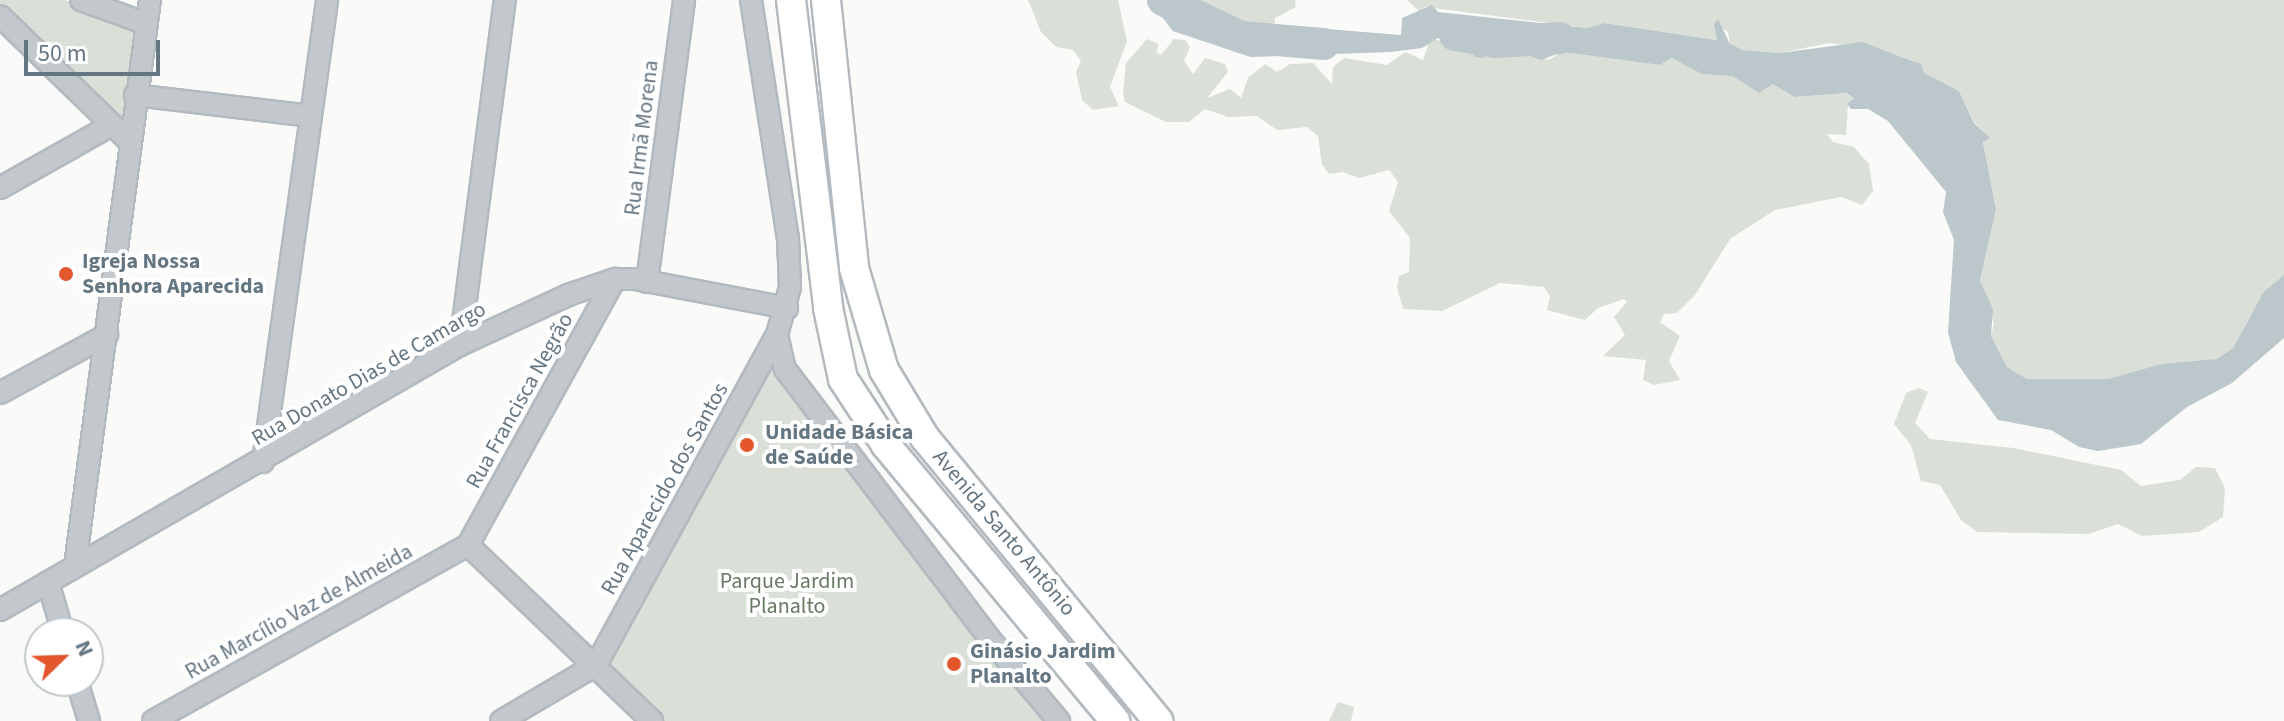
<!DOCTYPE html>
<html>
<head>
<meta charset="utf-8">
<style>
  body { margin:0 }
  #map { position:relative; width:2284px; height:721px; overflow:hidden; background:#fafaf8; font-family:"Source Sans 3",sans-serif }
  div>[style] { position:absolute }
  .green>* { inset:0; background:#dadfd7 }
  .water>* { inset:0; background:#bbc7cb }
  .river>* { height:32px; margin:-16px; padding:0 16px; transform-origin:16px; border-radius:16px; background:#bbc7cb }
  .roads { filter:drop-shadow(2px 0 #b3babf) drop-shadow(-2px 0 #b3babf) drop-shadow(0 2px #b3babf) drop-shadow(0 -2px #b3babf) }
  .street>* { height:20px; margin:-10px; padding:0 10px; transform-origin:10px; border-radius:10px; background:#c3c8cc }
  .secondary>* { height:28px; margin:-14px; padding:0 14px; transform-origin:14px; border-radius:14px; background:#fff }
  .dots>* { width:22px; height:22px; translate:-50% -50%; box-sizing:border-box; border:4px solid #fff; border-radius:50% }
  span { translate:-50% -50%; white-space:nowrap; text-align:center; line-height:1.15; -webkit-text-stroke:8px #fff; paint-order:stroke }
  .street-label { font-size:22px; color:#657683 }
  .poi-label { font-size:22px; color:#657683; font-weight:700 }
  .left { translate:0 -50%; text-align:left }
  .park-label { font-size:22px; color:#687a64 }
  .north { position:absolute; left:24px; top:617px; width:80px; height:80px; box-sizing:border-box; background:#fff; border:2px solid #c1c8cd; border-radius:50%; rotate:67deg; font-size:22px; font-weight:700; line-height:32px; text-align:center; color:#657683 }
  .north::after { content:''; display:block; margin:auto; width:28px; height:36px; background:#e4572e; clip-path:polygon(50% 0,100% 100%,50% 72%,0 100%) }
  .scale { position:absolute; left:24px; top:40px; width:136px; height:36px; box-sizing:border-box; border:4px solid #657683; border-top:0; padding-left:10px; font-size:24px; line-height:28px; white-space:nowrap; color:#657683; -webkit-text-stroke:6px #fff; paint-order:stroke }
</style>
</head>
<body>
<div id="map">
  <div class="green">
    <i style="clip-path:polygon(0 0,65px 0,137px 31px,121px 134px,0 11px)"></i>
    <i style="clip-path:polygon(1028px 0,1118px 0,1127px 41px,1110px 87px,1119px 106px,1093px 110px,1082px 100px,1076px 72px,1081px 61px,1073px 50px,1056px 47px,1041px 32px)"></i>
    <i style="clip-path:polygon(1149px 0,1295px 0,1296px 7px,1275px 18px,1274px 42px,1251px 57px,1173px 31px)"></i>
    <i style="clip-path:polygon(1407px 0,2284px 0,2284px 275px,2250px 316px,2233px 348px,2217px 359px,2108px 379px,2027px 379px,2007px 367px,1991px 336px,1994px 323px,1980px 281px,1996px 209px,1983px 141px,1990px 139px,1974px 122px,1959px 91px,1923px 73px,1914px 61px,1884px 50px,1829px 43px,1780px 53px,1743px 50px,1730px 45px,1728px 32px,1714px 24px,1718px 40px,1604px 23px,1587px 28px,1425px 7px,1420px 12px)"></i>
    <i style="clip-path:polygon(1507px 34px,1548px 60px,1562px 52px,1660px 65px,1672px 58px,1711px 75px,1720px 71px,1732px 76px,1759px 93px,1773px 84px,1780px 84px,1795px 97px,1845px 93px,1854px 98px,1848px 104px,1846px 135px,1827px 134px,1833px 142px,1854px 147px,1869px 164px,1873px 191px,1862px 205px,1841px 197px,1775px 210px,1730px 239px,1695px 295px,1677px 313px,1664px 314px,1660px 322px,1680px 336px,1669px 361px,1680px 380px,1654px 385px,1643px 380px,1646px 360px,1603px 356px,1625px 335px,1614px 317px,1627px 302px,1624px 299px,1598px 308px,1585px 320px,1547px 310px,1550px 296px,1544px 287px,1500px 283px,1442px 311px,1403px 309px,1397px 287px,1399px 276px,1409px 272px,1410px 238px,1389px 211px,1398px 182px,1389px 170px,1359px 178px,1343px 172px,1329px 174px,1322px 165px,1318px 136px,1307px 127px,1277px 130px,1257px 116px,1228px 117px,1205px 109px,1189px 122px,1166px 122px,1125px 102px,1123px 93px,1126px 63px,1147px 39px,1159px 44px,1156px 52px,1161px 55px,1174px 39px,1185px 40px,1190px 47px,1184px 61px,1193px 74px,1205px 58px,1225px 64px,1228px 72px,1207px 98px,1230px 89px,1241px 98px,1248px 78px,1265px 64px,1277px 72px,1290px 64px,1313px 63px,1332px 84px,1333px 67px,1344px 58px,1387px 65px,1405px 52px,1423px 60px,1430px 39px,1492px 48px)"></i>
    <i style="clip-path:polygon(773px 351px,1053px 721px,659px 721px,601px 665px)"></i>
    <i style="clip-path:polygon(1919px 388px,1928px 392px,1915px 423px,1930px 439px,2013px 448px,2121px 470px,2141px 486px,2180px 480px,2196px 467px,2215px 468px,2225px 488px,2223px 517px,2199px 532px,2142px 536px,2118px 524px,2089px 534px,1977px 532px,1961px 520px,1940px 485px,1921px 481px,1911px 445px,1894px 424px,1906px 393px)"></i>
    <i style="clip-path:polygon(1338px 702px,1354px 707px,1351px 721px,1329px 721px)"></i>
  </div>
  <div class="water">
    <i style="clip-path:polygon(1149px 0,1200px 0,1241px 37px,1285px 44px,1296px 41px,1302px 27px,1401px 35px,1402px 18px,1432px 5px,1438px 12px,1587px 28px,1604px 23px,1717px 40px,1714px 24px,1718px 19px,1730px 44px,1743px 50px,1780px 53px,1862px 42px,1921px 64px,1924px 73px,1959px 91px,1974px 123px,1990px 138px,1983px 142px,1996px 209px,1980px 281px,1993px 309px,1991px 336px,2007px 367px,2027px 379px,2108px 379px,2162px 364px,2217px 359px,2233px 348px,2263px 293px,2284px 275px,2284px 338px,2232px 383px,2187px 407px,2141px 444px,2098px 451px,2079px 447px,2051px 430px,1998px 420px,1956px 362px,1948px 332px,1954px 240px,1943px 212px,1946px 192px,1888px 121px,1868px 109px,1851px 109px,1847px 104px,1854px 98px,1846px 93px,1795px 97px,1773px 84px,1759px 93px,1732px 76px,1702px 74px,1672px 58px,1660px 65px,1562px 52px,1541px 60px,1519px 52px,1513px 35px,1507px 34px,1483px 58px,1475px 57px,1470px 45px,1438px 38px,1422px 48px,1391px 52px,1251px 57px,1173px 31px)"></i>
  </div>
  <div class="river">
    <i style="left:1163px;top:0;width:86px;rotate:25.4deg"></i>
    <i style="left:1241px;top:37px;width:83px;rotate:4.8deg"></i>
    <i style="left:1455px;top:35px;width:42px;rotate:9.7deg"></i>
    <i style="left:1496px;top:42px;width:64px;rotate:-3.6deg"></i>
  </div>
  <div class="roads">
    <div class="street">
      <i style="left:81px;top:0;width:70px;rotate:20deg"></i>
      <i style="left:751px;top:0;width:241px;rotate:81.2deg"></i>
      <i style="left:788px;top:238px;width:49px;rotate:87.7deg"></i>
      <i style="left:790px;top:287px;width:50px;rotate:105.2deg"></i>
      <i style="left:777px;top:335px;width:35px;rotate:77deg"></i>
      <i style="left:785px;top:369px;width:338px;rotate:52.8deg"></i>
      <i style="left:989px;top:638px;width:109px;rotate:49.9deg"></i>
      <i style="left:0;top:16px;width:178px;rotate:44.1deg"></i>
      <i style="left:135px;top:95px;width:176px;rotate:6.8deg"></i>
      <i style="left:0;top:188px;width:126px;rotate:-29.4deg"></i>
      <i style="left:647px;top:282px;width:284px;rotate:-82.5deg"></i>
      <i style="left:460px;top:345px;width:348px;rotate:-82.6deg"></i>
      <i style="left:0;top:393px;width:122px;rotate:-28.5deg"></i>
      <i style="left:263px;top:462px;width:466px;rotate:-82.1deg"></i>
      <i style="left:468px;top:545px;width:304px;rotate:-61.1deg"></i>
      <i style="left:468px;top:545px;width:255px;rotate:43.7deg"></i>
      <i style="left:75px;top:566px;width:571px;rotate:-82.45deg"></i>
      <i style="left:48px;top:582px;width:53px;rotate:73.6deg"></i>
      <i style="left:0;top:610px;width:531px;rotate:-29.95deg"></i>
      <i style="left:460px;top:345px;width:119px;rotate:-24.8deg"></i>
      <i style="left:568px;top:295px;width:50px;rotate:-18.8deg"></i>
      <i style="left:615px;top:279px;width:20px"></i>
      <i style="left:635px;top:279px;width:155px;rotate:10.8deg"></i>
      <i style="left:77px;top:681px;width:42px;rotate:73.3deg"></i>
      <i style="left:153px;top:721px;width:361px;rotate:-29.2deg"></i>
      <i style="left:501px;top:721px;width:110px;rotate:-30.5deg"></i>
      <i style="left:596px;top:665px;width:376px;rotate:-61.3deg"></i>
    </div>
    <div class="secondary">
      <i style="left:791px;top:0;width:310px;rotate:83.1deg"></i>
      <i style="left:828px;top:308px;width:73px;rotate:78.1deg"></i>
      <i style="left:843px;top:379px;width:79px;rotate:56.9deg"></i>
      <i style="left:886px;top:445px;width:359px;rotate:50.3deg"></i>
      <i style="left:826px;top:0;width:269px;rotate:84deg"></i>
      <i style="left:854px;top:268px;width:106px;rotate:73.6deg"></i>
      <i style="left:884px;top:370px;width:79px;rotate:58.9deg"></i>
      <i style="left:925px;top:438px;width:367px;rotate:50.5deg"></i>
    </div>
  </div>
  <div class="dots">
    <i style="left:66px;top:274px;background:#e4572e"></i>
    <i style="left:747px;top:445px;background:#e4572e"></i>
    <i style="left:954px;top:664px;background:#e4572e"></i>
  </div>
  <div class="street-label">
    <span style="left:642px;top:138px;rotate:-83deg">Rua Irmã Morena</span>
    <span style="left:369px;top:374px;rotate:-30deg">Rua Donato Dias de Camargo</span>
    <span style="left:520px;top:401px;rotate:-61deg">Rua Francisca Negrão</span>
    <span style="left:665px;top:489px;rotate:-61deg">Rua Aparecido dos Santos</span>
    <span style="left:1004px;top:533px;rotate:50deg">Avenida Santo Antônio</span>
    <span style="left:299px;top:612px;rotate:-29deg">Rua Marcílio Vaz de Almeida</span>
  </div>
  <div class="poi-label">
    <span class="left" style="left:82px;top:274px">Igreja Nossa<br>Senhora Aparecida</span>
    <span class="left" style="left:765px;top:445px">Unidade Básica<br>de Saúde</span>
    <span class="left" style="left:970px;top:664px">Ginásio Jardim<br>Planalto</span>
  </div>
  <div class="park-label">
    <span style="left:787px;top:594px">Parque Jardim<br>Planalto</span>
  </div>
  <div class="north">N</div>
  <div class="scale">50 m</div>
</div>
</body>
</html>
